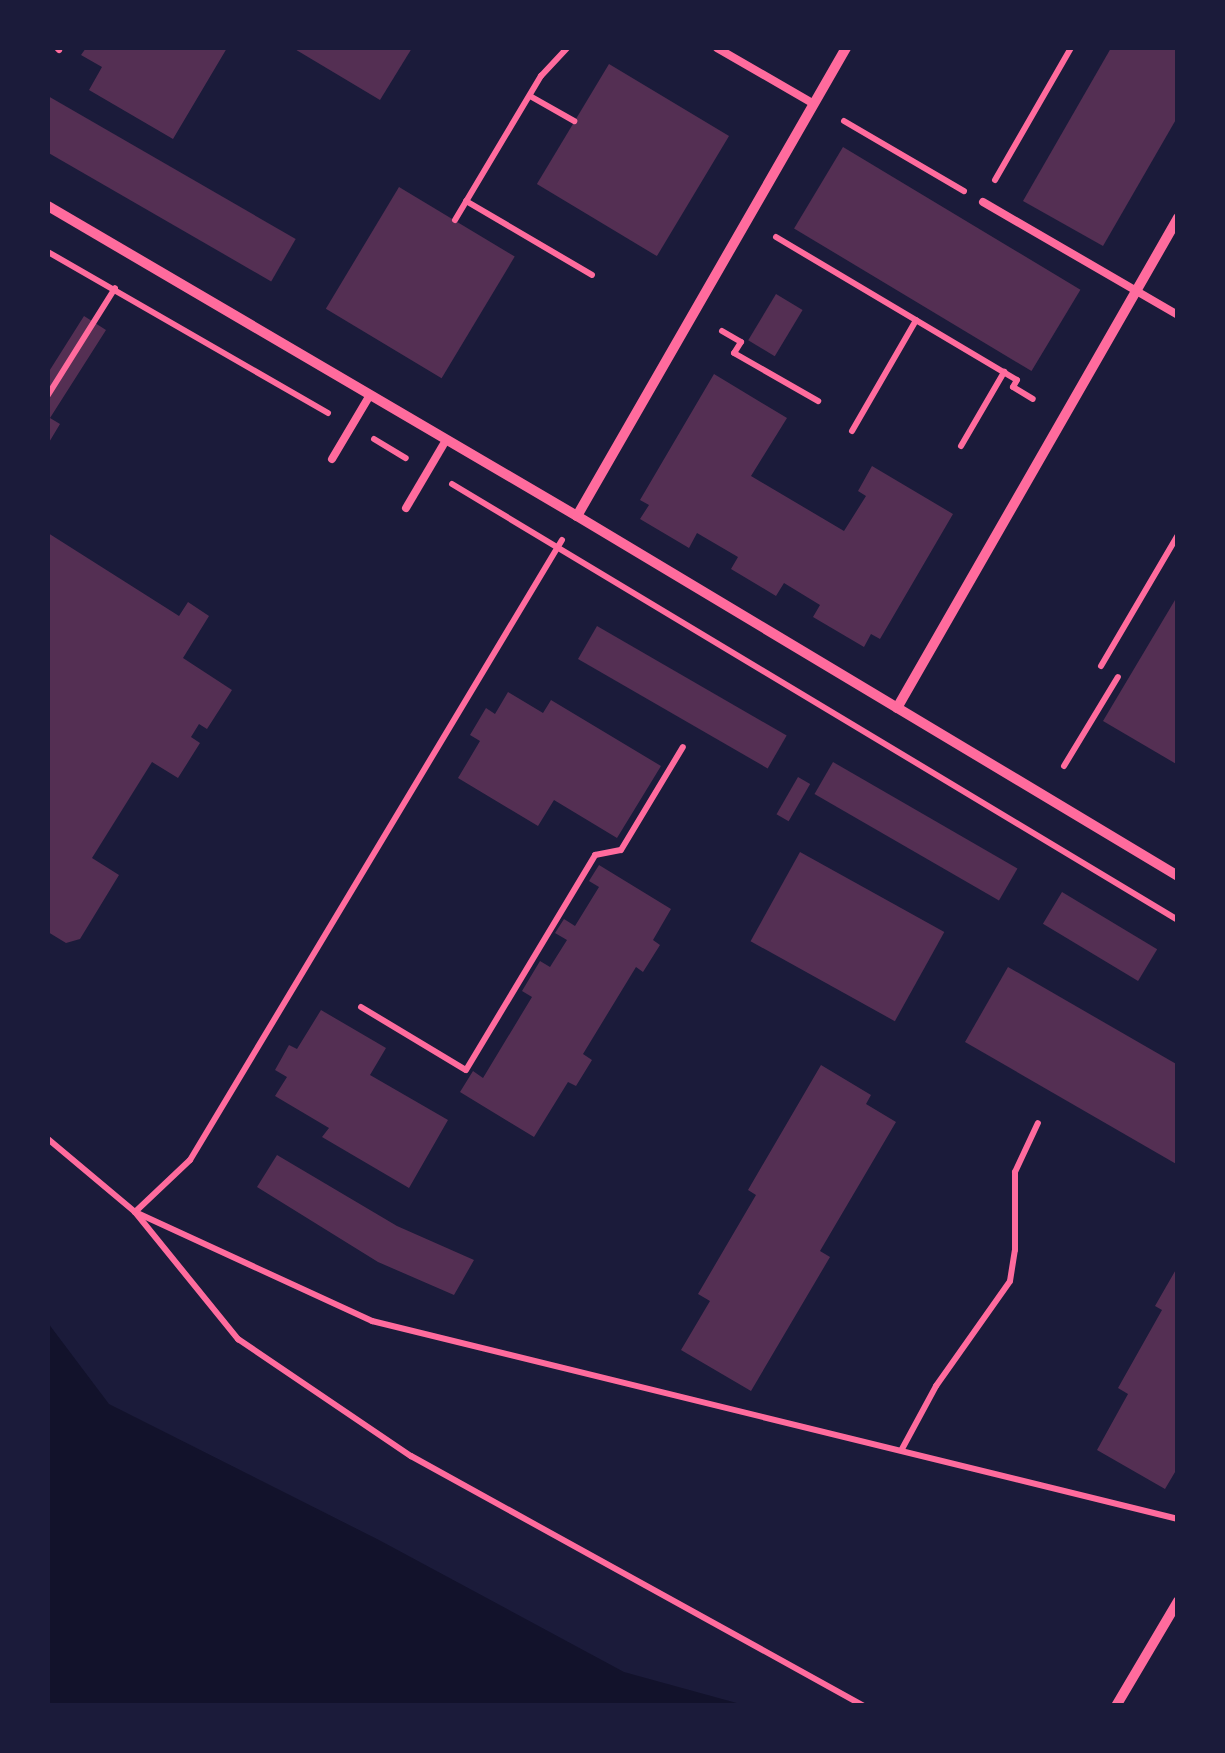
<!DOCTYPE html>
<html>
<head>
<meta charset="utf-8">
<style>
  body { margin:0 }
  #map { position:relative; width:1225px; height:1753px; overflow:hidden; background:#1b1b3a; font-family:"Work Sans",sans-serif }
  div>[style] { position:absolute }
  .water>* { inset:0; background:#12122b }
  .building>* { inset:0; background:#542f53; transform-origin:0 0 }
  .path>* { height:6px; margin:-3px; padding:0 3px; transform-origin:3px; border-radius:3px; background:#ff6b9d }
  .service>* { height:8px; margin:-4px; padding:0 4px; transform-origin:4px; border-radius:4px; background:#ff6b9d }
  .minor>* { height:10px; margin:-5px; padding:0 5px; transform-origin:5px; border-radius:5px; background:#ff6b9d }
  span { translate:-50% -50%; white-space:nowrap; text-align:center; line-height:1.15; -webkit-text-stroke:10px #1b1b3a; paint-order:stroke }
  .frame { position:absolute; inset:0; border:50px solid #1b1b3a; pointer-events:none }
</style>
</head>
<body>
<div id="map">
  <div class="water">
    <i style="clip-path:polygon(48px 1323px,109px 1404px,379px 1540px,624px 1672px,744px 1705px,48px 1705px)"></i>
  </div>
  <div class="building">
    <i style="clip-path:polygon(86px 48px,227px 48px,173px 139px,89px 90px,102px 67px,81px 55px)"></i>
    <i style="clip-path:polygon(293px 48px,412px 48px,380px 100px)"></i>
    <i style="clip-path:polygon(1111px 48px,1178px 48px,1178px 116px,1103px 246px,1023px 201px)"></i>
    <i style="left:609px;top:64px;width:140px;height:140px;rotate:31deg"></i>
    <i style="left:48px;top:96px;width:286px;height:49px;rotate:30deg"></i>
    <i style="left:843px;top:147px;width:277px;height:95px;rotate:31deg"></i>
    <i style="left:399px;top:187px;width:135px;height:142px;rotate:31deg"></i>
    <i style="left:776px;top:294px;width:31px;height:54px;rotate:31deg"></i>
    <i style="clip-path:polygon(84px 316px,106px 330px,50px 418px,60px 424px,48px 444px,48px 373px)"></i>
    <i style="clip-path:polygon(714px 374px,787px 418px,751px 476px,844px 531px,866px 496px,858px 491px,872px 466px,953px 514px,880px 639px,871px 634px,864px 647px,813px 617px,820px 605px,784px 583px,776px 596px,731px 569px,738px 557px,697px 533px,689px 548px,640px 519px,649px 505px,640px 500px)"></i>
    <i style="clip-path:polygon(48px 533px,179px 616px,188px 602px,209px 616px,183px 658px,232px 690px,207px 729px,199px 724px,191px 737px,200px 743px,178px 778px,152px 762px,92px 858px,119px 875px,80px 939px,66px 943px,48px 932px)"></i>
    <i style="clip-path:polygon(1178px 595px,1178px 765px,1103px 721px)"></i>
    <i style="left:597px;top:626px;width:219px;height:38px;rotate:30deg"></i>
    <i style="clip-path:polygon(508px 692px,543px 713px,551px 700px,661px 766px,617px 838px,554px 800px,538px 826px,458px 778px,480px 741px,470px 735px,486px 708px,495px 714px)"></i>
    <i style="left:833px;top:762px;width:213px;height:37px;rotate:30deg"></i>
    <i style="left:798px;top:777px;width:14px;height:43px;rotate:30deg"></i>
    <i style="left:800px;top:852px;width:165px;height:102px;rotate:29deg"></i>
    <i style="clip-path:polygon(599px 865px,671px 909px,653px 940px,660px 945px,643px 972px,636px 967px,583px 1054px,592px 1060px,576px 1086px,568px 1082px,534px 1137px,460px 1092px,473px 1071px,483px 1078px,532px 997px,522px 991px,540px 961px,550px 967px,567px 940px,555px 933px,564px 919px,575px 926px,599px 887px,589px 881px)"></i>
    <i style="left:1062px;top:892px;width:111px;height:37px;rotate:31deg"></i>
    <i style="clip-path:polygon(1008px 967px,1178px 1065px,1178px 1165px,965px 1042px)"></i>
    <i style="clip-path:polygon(321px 1010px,386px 1048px,370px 1075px,448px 1120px,409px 1188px,322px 1137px,329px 1128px,275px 1096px,287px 1077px,275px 1070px,289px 1045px,297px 1049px)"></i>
    <i style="clip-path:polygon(821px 1065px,871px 1095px,866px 1104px,896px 1122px,820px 1251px,830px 1257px,751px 1391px,681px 1350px,710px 1301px,698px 1294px,756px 1195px,748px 1190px)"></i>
    <i style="clip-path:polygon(277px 1155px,397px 1226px,474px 1260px,454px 1295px,378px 1262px,257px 1187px)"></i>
    <i style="clip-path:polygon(1178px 1266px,1178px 1467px,1165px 1489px,1097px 1450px,1128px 1394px,1118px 1388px,1162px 1310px,1155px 1306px)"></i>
  </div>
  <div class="path">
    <i style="left:57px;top:48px;width:3px;rotate:45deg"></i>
    <i style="left:530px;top:96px;width:51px;rotate:29.6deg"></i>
    <i style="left:844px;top:121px;width:139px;rotate:30.3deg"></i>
    <i style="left:995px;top:180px;width:152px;rotate:-60.1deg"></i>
    <i style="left:466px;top:201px;width:146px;rotate:30.4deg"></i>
    <i style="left:455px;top:220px;width:168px;rotate:-59.2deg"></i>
    <i style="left:541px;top:76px;width:38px;rotate:-47deg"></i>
    <i style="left:776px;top:237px;width:280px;rotate:30.7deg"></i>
    <i style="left:1017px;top:380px;width:8px;rotate:120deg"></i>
    <i style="left:1013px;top:387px;width:23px;rotate:31deg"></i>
    <i style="left:48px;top:252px;width:323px;rotate:29.9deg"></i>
    <i style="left:722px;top:331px;width:22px;rotate:30deg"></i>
    <i style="left:741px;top:342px;width:13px;rotate:122deg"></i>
    <i style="left:734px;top:353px;width:97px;rotate:29.7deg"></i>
    <i style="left:48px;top:395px;width:126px;rotate:-57.9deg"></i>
    <i style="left:852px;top:431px;width:128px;rotate:-60deg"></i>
    <i style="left:374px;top:439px;width:37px;rotate:31deg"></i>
    <i style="left:961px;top:446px;width:86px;rotate:-59.8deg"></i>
    <i style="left:452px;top:484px;width:847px;rotate:30.99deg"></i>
    <i style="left:562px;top:540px;width:723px;rotate:120.96deg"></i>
    <i style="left:190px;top:1160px;width:76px;rotate:136.6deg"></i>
    <i style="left:135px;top:1212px;width:261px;rotate:24.7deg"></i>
    <i style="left:372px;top:1321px;width:830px;rotate:13.8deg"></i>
    <i style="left:1101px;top:666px;width:152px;rotate:-59.6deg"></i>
    <i style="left:1064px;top:766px;width:104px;rotate:-58.8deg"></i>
    <i style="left:361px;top:1007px;width:122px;rotate:31deg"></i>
    <i style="left:466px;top:1070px;width:251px;rotate:-59deg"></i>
    <i style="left:595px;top:855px;width:26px;rotate:-11deg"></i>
    <i style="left:621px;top:850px;width:120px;rotate:-59deg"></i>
    <i style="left:48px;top:1139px;width:114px;rotate:40deg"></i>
    <i style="left:135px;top:1212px;width:164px;rotate:51deg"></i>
    <i style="left:238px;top:1339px;width:209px;rotate:34.1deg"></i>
    <i style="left:411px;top:1456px;width:517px;rotate:28.89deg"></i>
    <i style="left:902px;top:1449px;width:72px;rotate:-61.6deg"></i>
    <i style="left:936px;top:1386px;width:128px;rotate:-54.8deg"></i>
    <i style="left:1010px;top:1281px;width:31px;rotate:-81deg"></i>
    <i style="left:1015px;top:1250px;width:78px;rotate:-90deg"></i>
    <i style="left:1015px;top:1172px;width:54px;rotate:-64.9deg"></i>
  </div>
  <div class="service">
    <i style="left:717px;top:48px;width:112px;rotate:30deg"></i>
    <i style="left:983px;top:202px;width:225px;rotate:30.1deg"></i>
    <i style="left:332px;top:459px;width:74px;rotate:-59.3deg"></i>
    <i style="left:406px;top:508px;width:79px;rotate:-59.5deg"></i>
  </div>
  <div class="minor">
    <i style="left:48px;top:206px;width:613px;rotate:30.37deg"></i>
    <i style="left:577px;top:516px;width:701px;rotate:30.92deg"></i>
    <i style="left:577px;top:516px;width:540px;rotate:-60.11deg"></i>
    <i style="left:897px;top:708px;width:565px;rotate:-60.17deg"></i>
    <i style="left:1116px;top:1706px;width:122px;rotate:-59.4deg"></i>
  </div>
  <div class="frame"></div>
</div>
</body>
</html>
